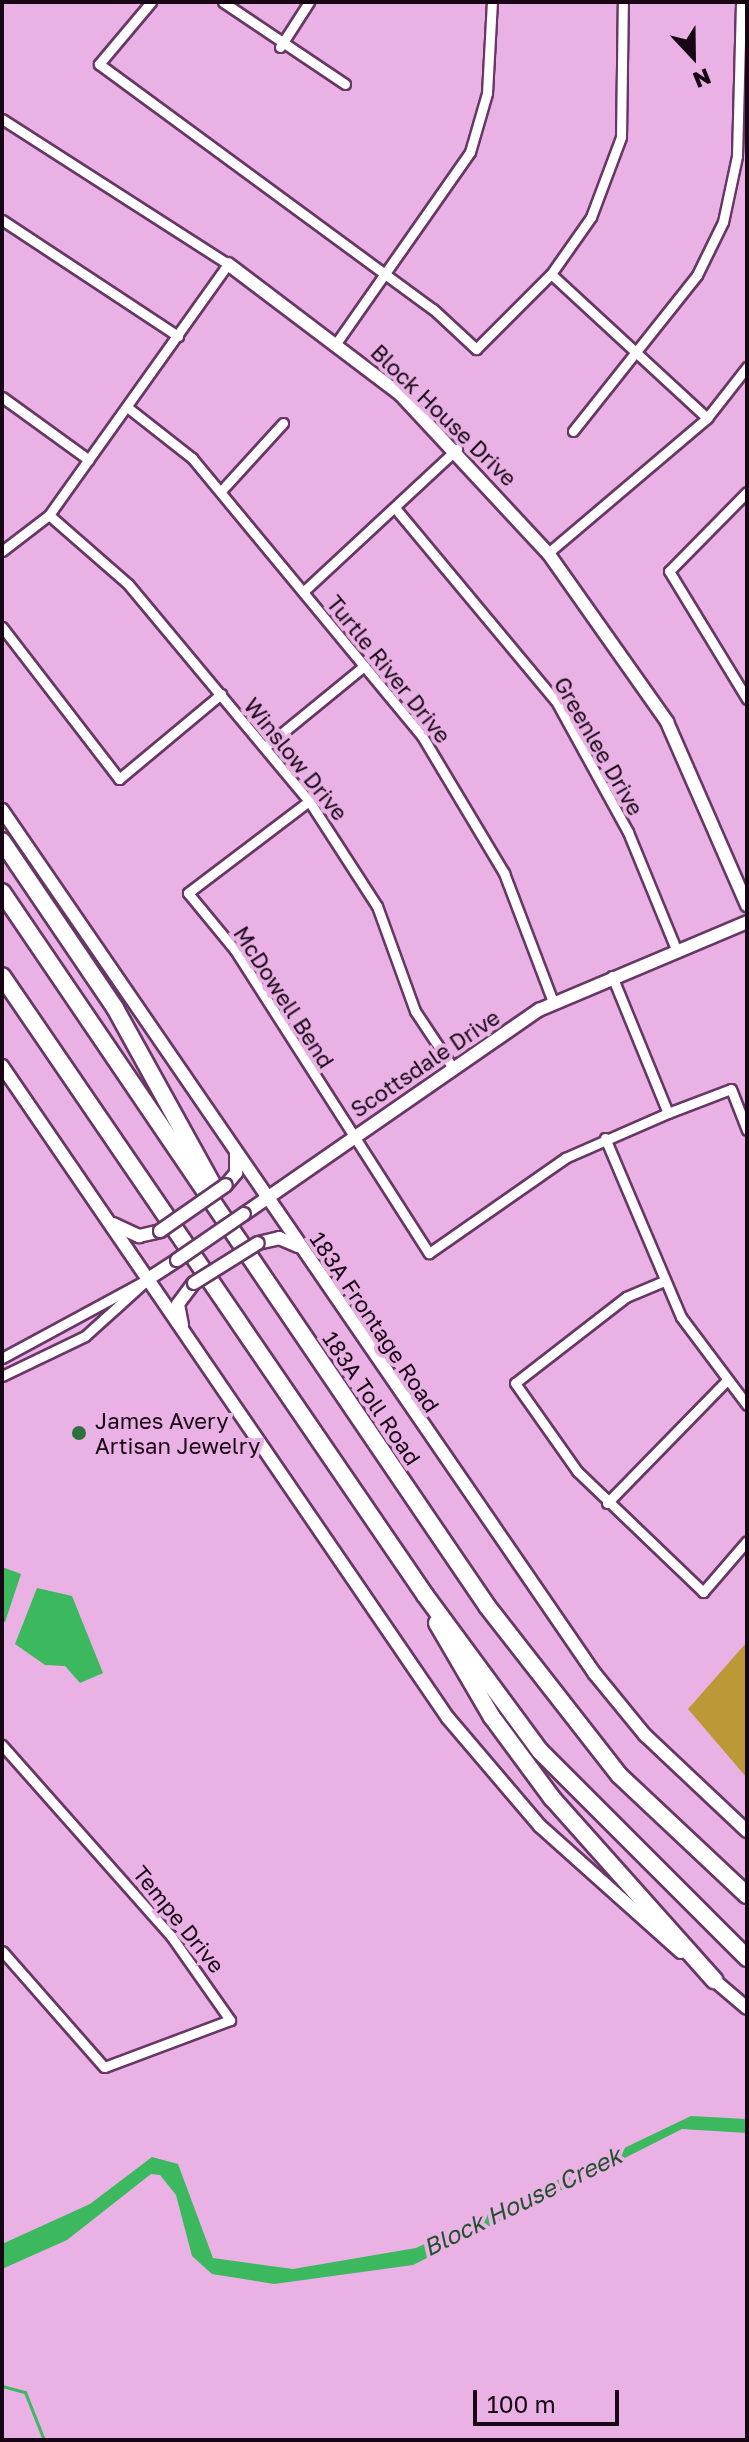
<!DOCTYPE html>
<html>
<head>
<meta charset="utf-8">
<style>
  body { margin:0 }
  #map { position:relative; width:749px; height:2442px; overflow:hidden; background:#e9b1e4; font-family:"Golos Text",sans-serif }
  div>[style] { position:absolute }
  .green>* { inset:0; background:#bc9936 }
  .water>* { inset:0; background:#3cb85f }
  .stream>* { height:3px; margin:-1.5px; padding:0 1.5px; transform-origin:1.5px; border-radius:1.5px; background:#3cb85f }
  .roads { filter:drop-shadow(2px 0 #673765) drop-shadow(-2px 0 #673765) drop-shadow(0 2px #673765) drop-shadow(0 -2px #673765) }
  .street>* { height:9px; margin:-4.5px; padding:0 4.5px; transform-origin:4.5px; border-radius:4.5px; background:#fff }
  .secondary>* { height:12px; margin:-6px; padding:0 6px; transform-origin:6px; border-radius:6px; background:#fff }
  .highway>* { height:16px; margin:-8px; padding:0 8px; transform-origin:8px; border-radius:8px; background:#fff }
  .bridges { filter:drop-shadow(2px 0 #673765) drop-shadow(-2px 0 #673765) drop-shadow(0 2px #673765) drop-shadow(0 -2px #673765) }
  .secondary-bridge>* { height:12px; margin:-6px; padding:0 6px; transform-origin:6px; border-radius:6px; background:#fff }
  .dots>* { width:22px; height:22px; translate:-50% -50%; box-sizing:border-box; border:4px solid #e9b1e4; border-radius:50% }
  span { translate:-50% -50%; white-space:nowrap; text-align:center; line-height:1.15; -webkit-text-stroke:8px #e9b1e4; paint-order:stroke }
  .street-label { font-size:22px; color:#170516 }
  .poi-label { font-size:22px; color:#170516 }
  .left { translate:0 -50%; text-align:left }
  .water-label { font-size:24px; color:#22512d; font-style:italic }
  .frame { position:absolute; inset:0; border:4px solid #170516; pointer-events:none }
  .north { position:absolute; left:653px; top:16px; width:80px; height:80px; -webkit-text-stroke:6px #e9b1e4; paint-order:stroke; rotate:158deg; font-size:22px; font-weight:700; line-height:32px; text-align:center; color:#170516 }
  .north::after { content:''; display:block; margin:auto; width:28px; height:36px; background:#170516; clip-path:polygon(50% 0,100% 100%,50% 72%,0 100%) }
  .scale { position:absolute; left:473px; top:2390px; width:146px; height:36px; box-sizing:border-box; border:4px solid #170516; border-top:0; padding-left:10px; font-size:24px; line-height:28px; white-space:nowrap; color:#170516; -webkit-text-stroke:6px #e9b1e4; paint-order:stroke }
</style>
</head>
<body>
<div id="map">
  <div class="green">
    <i style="clip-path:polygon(747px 1642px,747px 1778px,688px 1709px)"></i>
  </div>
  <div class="water">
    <i style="clip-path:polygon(2px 1567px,21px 1574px,5px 1622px,2px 1621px)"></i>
    <i style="clip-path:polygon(37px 1588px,72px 1596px,103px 1673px,80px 1683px,65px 1666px,45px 1665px,15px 1644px)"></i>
    <i style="clip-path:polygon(691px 2116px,747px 2119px,747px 2133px,682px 2129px,413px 2265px,274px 2284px,212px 2274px,192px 2256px,176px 2195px,160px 2175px,151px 2174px,67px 2240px,2px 2269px,2px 2244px,90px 2204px,152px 2157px,178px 2164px,213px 2258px,293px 2269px,416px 2248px)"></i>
  </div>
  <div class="stream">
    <i style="left:2px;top:2386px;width:24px;rotate:15deg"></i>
    <i style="left:25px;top:2392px;width:52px;rotate:68.4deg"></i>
  </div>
  <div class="roads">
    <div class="street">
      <i style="left:151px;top:2px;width:81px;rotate:130deg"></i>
      <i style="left:99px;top:64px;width:414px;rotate:36.3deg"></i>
      <i style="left:433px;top:309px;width:59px;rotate:42.9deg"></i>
      <i style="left:476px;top:349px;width:106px;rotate:-45deg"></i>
      <i style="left:551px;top:274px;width:70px;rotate:-54.9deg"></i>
      <i style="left:591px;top:217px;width:85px;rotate:-69.4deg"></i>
      <i style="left:621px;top:137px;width:135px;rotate:-89.2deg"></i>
      <i style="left:223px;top:2px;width:147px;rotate:33.9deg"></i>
      <i style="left:280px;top:47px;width:54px;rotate:-57.2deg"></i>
      <i style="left:2px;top:119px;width:269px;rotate:32.7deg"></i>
      <i style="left:228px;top:264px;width:308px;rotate:125.5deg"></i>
      <i style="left:49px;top:515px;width:59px;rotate:142.5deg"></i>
      <i style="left:2px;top:220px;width:211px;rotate:33.4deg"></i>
      <i style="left:551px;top:274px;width:212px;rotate:42.7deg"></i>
      <i style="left:337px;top:342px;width:232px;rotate:-55deg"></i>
      <i style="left:470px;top:152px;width:61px;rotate:-73.9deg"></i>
      <i style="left:487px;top:93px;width:91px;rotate:-86.9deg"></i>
      <i style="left:2px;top:397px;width:107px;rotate:35.9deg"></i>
      <i style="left:127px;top:407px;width:83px;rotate:38.1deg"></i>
      <i style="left:192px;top:458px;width:361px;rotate:50.4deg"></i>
      <i style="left:422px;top:736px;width:160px;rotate:59.1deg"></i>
      <i style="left:504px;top:873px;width:138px;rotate:69.2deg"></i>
      <i style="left:573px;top:431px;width:199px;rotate:-51.5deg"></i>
      <i style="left:697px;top:275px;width:59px;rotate:-63.9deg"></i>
      <i style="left:723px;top:222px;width:67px;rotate:-78deg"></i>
      <i style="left:737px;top:156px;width:154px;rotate:-88.5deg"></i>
      <i style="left:221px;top:491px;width:92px;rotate:-47.6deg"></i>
      <i style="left:747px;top:492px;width:111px;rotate:134.6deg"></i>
      <i style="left:669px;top:571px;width:150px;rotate:58.6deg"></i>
      <i style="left:395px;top:508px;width:251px;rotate:50.2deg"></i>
      <i style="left:556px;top:701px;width:149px;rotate:61.2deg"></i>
      <i style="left:628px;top:832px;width:126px;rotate:67.7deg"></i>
      <i style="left:49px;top:515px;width:105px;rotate:41.1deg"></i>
      <i style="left:128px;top:584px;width:283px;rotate:50.2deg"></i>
      <i style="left:309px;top:801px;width:125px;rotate:57.1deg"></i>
      <i style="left:377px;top:906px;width:112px;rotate:70.1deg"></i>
      <i style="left:415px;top:1011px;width:69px;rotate:56.3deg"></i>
      <i style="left:548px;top:553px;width:209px;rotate:-40.3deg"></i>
      <i style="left:707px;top:418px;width:65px;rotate:-51.9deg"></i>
      <i style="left:304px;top:591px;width:209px;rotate:-42.9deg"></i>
      <i style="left:2px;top:627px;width:192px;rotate:52.4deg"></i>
      <i style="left:119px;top:779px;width:133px;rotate:-39.8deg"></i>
      <i style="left:265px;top:747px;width:128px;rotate:-39.3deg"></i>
      <i style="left:309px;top:801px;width:152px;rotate:142.8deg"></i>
      <i style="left:188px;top:893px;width:74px;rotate:50.5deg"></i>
      <i style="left:235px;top:950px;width:360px;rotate:57.4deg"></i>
      <i style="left:429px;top:1253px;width:166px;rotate:-34.9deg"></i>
      <i style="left:565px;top:1158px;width:112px;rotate:-23.6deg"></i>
      <i style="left:668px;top:1113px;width:67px;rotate:-20.9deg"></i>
      <i style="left:731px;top:1089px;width:44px;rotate:68.7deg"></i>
      <i style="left:612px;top:976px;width:148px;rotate:67.8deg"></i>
      <i style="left:605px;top:1138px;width:194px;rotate:67deg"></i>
      <i style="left:681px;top:1317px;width:110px;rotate:53.1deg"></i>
      <i style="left:664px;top:1281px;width:41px;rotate:157.2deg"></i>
      <i style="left:626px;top:1297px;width:140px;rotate:142.2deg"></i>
      <i style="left:515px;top:1383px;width:108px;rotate:54.8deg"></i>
      <i style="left:577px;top:1471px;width:175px;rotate:43.8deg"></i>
      <i style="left:703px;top:1592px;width:67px;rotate:-49.2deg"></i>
      <i style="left:2px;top:1358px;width:166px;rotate:-28.4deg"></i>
      <i style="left:2px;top:1376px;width:92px;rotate:-25.7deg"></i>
      <i style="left:85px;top:1336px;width:85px;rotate:-42.1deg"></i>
      <i style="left:607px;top:1503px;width:169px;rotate:-45.7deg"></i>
      <i style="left:2px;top:1745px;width:255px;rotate:48.5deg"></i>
      <i style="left:171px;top:1936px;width:103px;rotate:54.9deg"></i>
      <i style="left:230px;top:2020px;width:134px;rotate:159.5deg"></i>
      <i style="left:104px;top:2067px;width:154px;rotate:-131.3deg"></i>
    </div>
    <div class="secondary">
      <i style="left:228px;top:264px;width:216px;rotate:37.1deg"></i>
      <i style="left:400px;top:394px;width:217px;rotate:47.1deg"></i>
      <i style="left:548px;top:553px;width:207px;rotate:54.8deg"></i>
      <i style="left:667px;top:722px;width:200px;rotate:66.4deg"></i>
      <i style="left:2px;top:810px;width:1048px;rotate:55.54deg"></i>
      <i style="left:595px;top:1674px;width:79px;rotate:50.7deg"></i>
      <i style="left:645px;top:1735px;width:140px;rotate:43.3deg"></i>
      <i style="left:2px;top:1066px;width:790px;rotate:55.63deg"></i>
      <i style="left:448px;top:1718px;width:142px;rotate:49.6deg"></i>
      <i style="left:540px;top:1826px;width:189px;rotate:41.8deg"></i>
      <i style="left:226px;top:1185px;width:16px;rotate:-50deg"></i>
      <i style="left:236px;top:1173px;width:21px;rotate:-90deg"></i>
      <i style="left:244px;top:1214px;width:359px;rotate:-34.7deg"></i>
      <i style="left:539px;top:1010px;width:226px;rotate:-22.9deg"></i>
      <i style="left:113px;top:1224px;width:29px;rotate:25deg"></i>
      <i style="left:139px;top:1236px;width:22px;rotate:-13deg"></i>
      <i style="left:258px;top:1243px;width:22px;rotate:-13deg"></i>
      <i style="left:279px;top:1238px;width:21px;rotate:23deg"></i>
      <i style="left:148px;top:1279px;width:35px;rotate:-33deg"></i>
      <i style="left:182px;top:1325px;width:21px;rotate:-101deg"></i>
      <i style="left:178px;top:1304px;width:26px;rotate:-53deg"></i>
      <i style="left:707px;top:1974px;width:52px;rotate:40.4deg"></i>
    </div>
    <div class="highway">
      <i style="left:2px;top:841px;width:202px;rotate:55.9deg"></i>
      <i style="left:115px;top:1008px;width:205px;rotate:61.1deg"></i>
      <i style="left:2px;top:892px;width:863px;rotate:55.81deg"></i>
      <i style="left:487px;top:1606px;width:214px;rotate:52deg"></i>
      <i style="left:619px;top:1775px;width:175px;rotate:43.2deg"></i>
      <i style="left:2px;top:976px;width:750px;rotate:55.65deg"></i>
      <i style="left:425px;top:1595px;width:194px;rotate:53.6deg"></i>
      <i style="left:540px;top:1751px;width:293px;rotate:45deg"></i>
      <i style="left:437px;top:1623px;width:109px;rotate:59.7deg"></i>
      <i style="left:492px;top:1717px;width:101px;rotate:53.5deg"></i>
      <i style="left:552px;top:1798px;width:244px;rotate:48.3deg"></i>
    </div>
  </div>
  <div class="bridges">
    <div class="secondary-bridge">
      <i style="left:160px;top:1231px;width:80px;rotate:-34.9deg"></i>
      <i style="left:177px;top:1260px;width:81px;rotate:-34.5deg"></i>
      <i style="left:194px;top:1283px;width:75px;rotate:-32deg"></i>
    </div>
  </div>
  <div class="dots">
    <i style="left:79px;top:1433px;background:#2d723e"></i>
  </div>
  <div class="street-label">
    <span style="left:444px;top:415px;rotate:44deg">Block House Drive</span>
    <span style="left:389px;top:669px;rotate:51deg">Turtle River Drive</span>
    <span style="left:599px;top:746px;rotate:60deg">Greenlee Drive</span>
    <span style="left:296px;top:759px;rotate:51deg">Winslow Drive</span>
    <span style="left:284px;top:997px;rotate:57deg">McDowell Bend</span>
    <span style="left:425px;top:1063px;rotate:-34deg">Scottsdale Drive</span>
    <span style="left:375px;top:1322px;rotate:56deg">183A Frontage Road</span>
    <span style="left:372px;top:1398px;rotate:56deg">183A Toll Road</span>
    <span style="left:179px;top:1919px;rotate:51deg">Tempe Drive</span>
  </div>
  <div class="poi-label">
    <span class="left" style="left:95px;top:1433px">James Avery<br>Artisan Jewelry</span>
  </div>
  <div class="water-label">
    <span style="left:522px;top:2201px;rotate:-26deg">Block House Creek</span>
  </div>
  <div class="frame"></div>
  <div class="north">N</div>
  <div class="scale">100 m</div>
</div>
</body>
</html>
